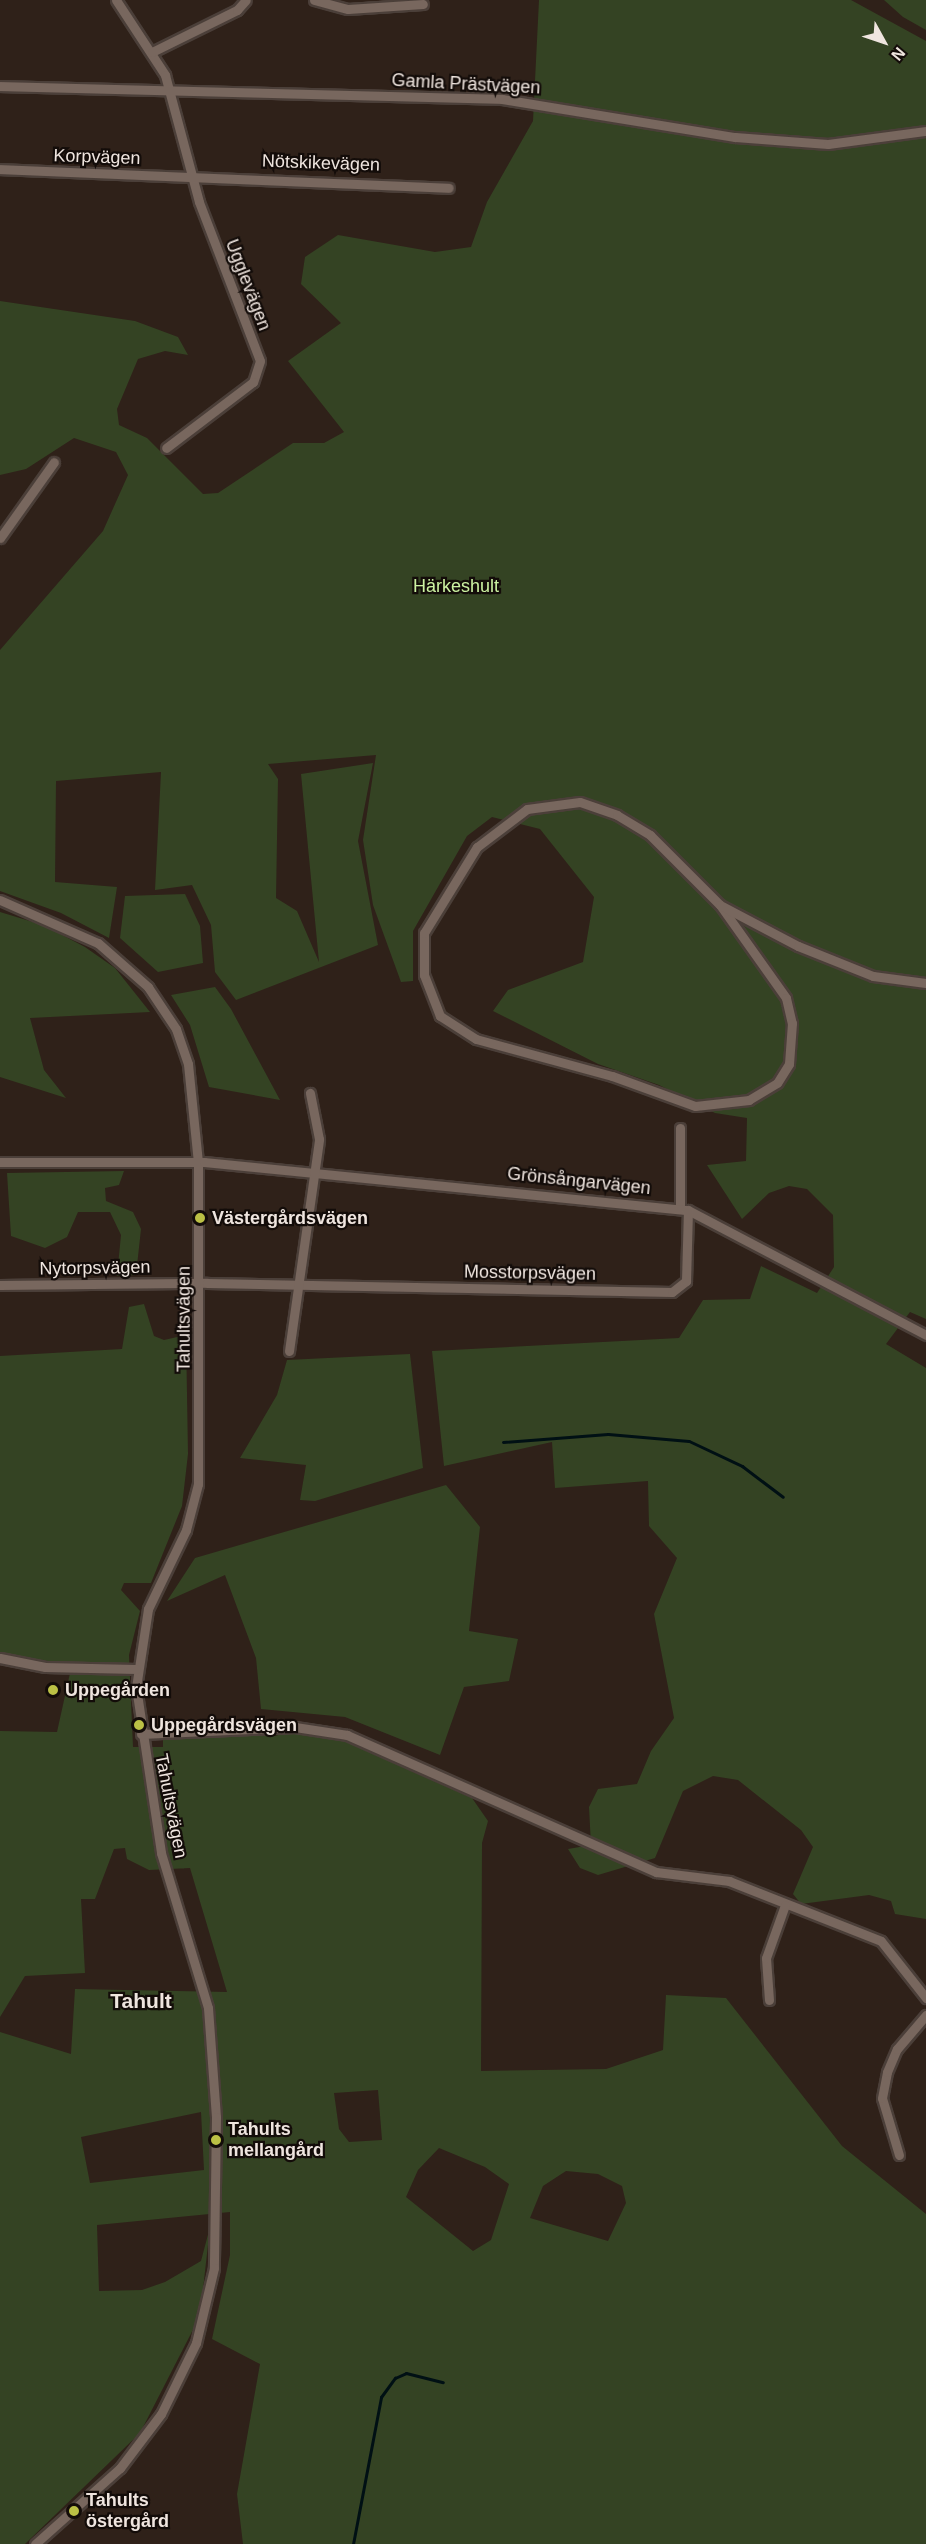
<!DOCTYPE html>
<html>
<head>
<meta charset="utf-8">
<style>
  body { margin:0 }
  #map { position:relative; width:926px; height:2544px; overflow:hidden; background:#2f2119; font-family:Helvetica,sans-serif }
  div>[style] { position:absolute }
  .green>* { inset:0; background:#344323 }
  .stream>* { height:3px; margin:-1.5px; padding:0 1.5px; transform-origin:1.5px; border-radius:1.5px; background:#001014 }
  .roads { filter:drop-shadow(2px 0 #4b3f39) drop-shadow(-2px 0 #4b3f39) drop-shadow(0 2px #4b3f39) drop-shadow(0 -2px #4b3f39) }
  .street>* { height:9px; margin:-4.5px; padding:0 4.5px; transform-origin:4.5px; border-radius:4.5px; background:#78675e }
  .dots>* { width:16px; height:16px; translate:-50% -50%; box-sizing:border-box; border:3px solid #130c09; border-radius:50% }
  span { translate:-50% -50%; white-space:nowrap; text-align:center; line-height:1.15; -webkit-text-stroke:4.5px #130c09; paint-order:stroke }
  .street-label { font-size:18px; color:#efe5df }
  .park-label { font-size:18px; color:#ccf2a2 }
  .poi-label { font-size:18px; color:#efe5df; font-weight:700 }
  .left { translate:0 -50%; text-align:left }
  .quarter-label { font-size:21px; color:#efe5df; font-weight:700 }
  .north { position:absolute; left:854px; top:12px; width:60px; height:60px; -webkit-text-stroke:4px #130c09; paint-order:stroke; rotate:130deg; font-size:16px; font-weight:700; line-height:24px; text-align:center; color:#efe5df }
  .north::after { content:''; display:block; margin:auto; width:21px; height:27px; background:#efe5df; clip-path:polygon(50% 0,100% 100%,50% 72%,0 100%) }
</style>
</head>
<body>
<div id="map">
  <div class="green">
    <i style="clip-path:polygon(539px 0,851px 0,926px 41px,926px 1319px,910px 1312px,886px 1344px,926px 1368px,926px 1919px,895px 1914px,891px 1901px,869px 1895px,801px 1904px,793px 1894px,813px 1847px,801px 1830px,738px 1780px,713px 1776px,683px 1791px,655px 1858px,598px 1875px,580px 1868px,568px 1849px,591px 1845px,589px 1807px,598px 1789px,637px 1784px,651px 1751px,674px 1718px,654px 1614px,677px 1558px,649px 1526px,648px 1481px,555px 1488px,552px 1442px,444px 1466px,432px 1351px,679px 1338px,703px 1300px,750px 1299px,761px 1266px,817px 1293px,834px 1267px,833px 1215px,807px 1189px,789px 1186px,769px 1193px,742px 1219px,707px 1165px,746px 1161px,747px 1118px,715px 1113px,659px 1085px,598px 1064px,493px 1011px,508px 990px,583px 962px,594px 897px,540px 829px,492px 817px,467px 836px,413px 931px,413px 981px,401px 982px,373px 905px,363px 840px,376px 755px,268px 764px,278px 779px,276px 898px,297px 911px,319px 962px,301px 774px,373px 763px,358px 841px,378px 945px,236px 1000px,215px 972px,211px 925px,192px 885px,155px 890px,161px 772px,56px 781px,55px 882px,117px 887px,109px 938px,61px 913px,0 891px,0 650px,103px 531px,128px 475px,116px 452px,74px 438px,26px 469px,0 475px,0 301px,135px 321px,178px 337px,188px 355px,165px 351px,138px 359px,117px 409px,119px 425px,147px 438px,203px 494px,218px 493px,293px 443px,324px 443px,344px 432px,288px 361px,341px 323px,301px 284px,305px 257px,338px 235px,435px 252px,471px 247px,487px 202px,533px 121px)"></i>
    <i style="clip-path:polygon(884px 0,926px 0,926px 30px,903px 17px)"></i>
    <i style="clip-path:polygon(185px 894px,200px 926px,203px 963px,158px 972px,120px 938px,125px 896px)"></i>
    <i style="clip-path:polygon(0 912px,43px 925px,85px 947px,115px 968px,150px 1012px,30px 1018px,44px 1070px,66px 1098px,0 1077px)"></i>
    <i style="clip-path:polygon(215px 987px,231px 1009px,280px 1100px,209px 1087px,190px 1025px,171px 995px)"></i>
    <i style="clip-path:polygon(124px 1171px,119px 1185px,105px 1188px,106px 1201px,133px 1212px,141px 1229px,136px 1275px,117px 1276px,121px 1235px,110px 1212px,78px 1212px,67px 1237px,45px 1248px,11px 1236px,7px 1173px)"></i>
    <i style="clip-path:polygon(evenodd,144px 1304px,154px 1336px,164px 1340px,186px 1335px,188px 1454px,182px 1506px,151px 1583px,124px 1583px,121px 1590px,140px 1611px,129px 1655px,133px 1747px,163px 1747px,163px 1736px,275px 1736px,292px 1731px,335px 1737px,472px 1798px,488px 1821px,482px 1843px,481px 2071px,606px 2069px,663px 2050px,666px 1995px,726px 1998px,842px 2146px,926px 2214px,926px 2544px,243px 2544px,237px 2494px,260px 2364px,212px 2339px,230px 2255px,230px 2212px,97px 2225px,99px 2291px,142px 2290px,165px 2282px,201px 2261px,210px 2227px,200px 2316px,140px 2433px,25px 2544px,0 2544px,0 2032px,71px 2054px,75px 1989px,227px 1992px,190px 1868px,149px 1870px,127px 1859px,125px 1848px,114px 1849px,95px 1899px,81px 1899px,85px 1973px,25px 1976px,0 2017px,0 1731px,57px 1732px,72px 1664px,0 1655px,0 1356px,122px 1349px,129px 1307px,144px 1304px,378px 2090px,382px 2140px,349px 2142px,339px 2129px,334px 2093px,378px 2090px,144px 1304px,201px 2112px,204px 2170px,90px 2183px,81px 2137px,201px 2112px,144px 1304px,439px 2148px,485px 2167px,509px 2184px,491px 2240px,473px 2251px,406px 2197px,418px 2170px,439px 2148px,144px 1304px,566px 2171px,598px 2174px,622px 2186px,626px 2203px,608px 2241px,530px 2218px,543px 2186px,566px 2171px)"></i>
    <i style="clip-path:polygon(410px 1354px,423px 1468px,315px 1501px,300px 1500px,306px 1465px,240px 1458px,277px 1395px,287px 1360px)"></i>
    <i style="clip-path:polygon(446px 1485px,480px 1527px,469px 1631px,518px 1639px,509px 1681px,464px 1687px,440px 1755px,345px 1717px,261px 1709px,256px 1658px,225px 1575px,167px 1601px,195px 1558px)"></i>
  </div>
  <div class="stream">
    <i style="left:503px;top:1442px;width:105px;rotate:-4.4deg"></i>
    <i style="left:608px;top:1434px;width:81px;rotate:4.9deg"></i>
    <i style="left:689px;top:1441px;width:59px;rotate:25.3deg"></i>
    <i style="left:742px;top:1466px;width:51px;rotate:37.1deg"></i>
    <i style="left:353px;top:2544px;width:150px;rotate:-79.2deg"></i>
    <i style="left:381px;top:2397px;width:24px;rotate:-54deg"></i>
    <i style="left:395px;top:2378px;width:12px;rotate:-24deg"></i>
    <i style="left:406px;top:2373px;width:38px;rotate:14deg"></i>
  </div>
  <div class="roads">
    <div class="street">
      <i style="left:116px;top:0;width:90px;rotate:56.8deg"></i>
      <i style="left:165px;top:75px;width:131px;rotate:75deg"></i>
      <i style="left:199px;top:202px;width:170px;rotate:69deg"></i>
      <i style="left:260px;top:361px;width:22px;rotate:108deg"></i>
      <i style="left:253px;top:382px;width:109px;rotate:142.8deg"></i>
      <i style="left:314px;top:0;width:35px;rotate:15deg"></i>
      <i style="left:348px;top:9px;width:75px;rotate:-3.8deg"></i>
      <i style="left:152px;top:52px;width:95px;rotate:-26.3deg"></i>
      <i style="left:237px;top:10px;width:13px;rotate:-48deg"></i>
      <i style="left:0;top:86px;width:502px;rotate:1.48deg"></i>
      <i style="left:502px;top:99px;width:236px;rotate:9.3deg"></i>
      <i style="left:735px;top:137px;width:93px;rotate:4.3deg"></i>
      <i style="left:828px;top:144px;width:99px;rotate:-7.6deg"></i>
      <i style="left:0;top:169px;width:449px;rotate:2.4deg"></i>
      <i style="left:0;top:538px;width:93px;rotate:-54.6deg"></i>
      <i style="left:0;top:900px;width:107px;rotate:23.7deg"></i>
      <i style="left:98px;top:943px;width:67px;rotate:41.3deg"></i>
      <i style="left:148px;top:987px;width:50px;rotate:56.3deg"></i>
      <i style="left:176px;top:1029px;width:37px;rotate:71deg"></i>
      <i style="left:188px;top:1064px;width:99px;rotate:84.2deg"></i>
      <i style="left:198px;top:1162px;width:322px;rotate:90deg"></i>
      <i style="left:198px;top:1484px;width:48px;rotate:104.6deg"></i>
      <i style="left:186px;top:1530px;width:88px;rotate:115.7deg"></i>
      <i style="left:148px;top:1609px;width:79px;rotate:98.7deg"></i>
      <i style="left:136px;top:1687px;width:168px;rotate:81.4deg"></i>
      <i style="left:161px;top:1853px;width:162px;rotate:73.1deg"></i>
      <i style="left:208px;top:2008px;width:109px;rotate:85.8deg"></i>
      <i style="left:216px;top:2117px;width:151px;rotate:90.8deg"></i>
      <i style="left:214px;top:2268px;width:77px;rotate:103.5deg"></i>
      <i style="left:196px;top:2343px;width:79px;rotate:116.2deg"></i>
      <i style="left:161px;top:2414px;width:68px;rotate:127.2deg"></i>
      <i style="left:120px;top:2468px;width:114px;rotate:138.2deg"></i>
      <i style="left:720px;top:905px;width:114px;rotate:54.6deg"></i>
      <i style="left:786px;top:998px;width:26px;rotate:77deg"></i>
      <i style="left:792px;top:1023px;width:41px;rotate:94.2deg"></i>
      <i style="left:789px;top:1064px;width:22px;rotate:122deg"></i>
      <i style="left:777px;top:1083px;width:33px;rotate:149deg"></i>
      <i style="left:749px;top:1100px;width:54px;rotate:173.7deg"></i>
      <i style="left:695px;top:1106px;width:88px;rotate:-160.1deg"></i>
      <i style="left:612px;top:1076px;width:141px;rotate:-164.8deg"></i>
      <i style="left:476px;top:1039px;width:43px;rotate:-147.4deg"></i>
      <i style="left:440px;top:1016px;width:44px;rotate:-111.3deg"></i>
      <i style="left:424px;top:975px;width:42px;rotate:-90deg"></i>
      <i style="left:424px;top:933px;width:101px;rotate:-58.4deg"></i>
      <i style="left:477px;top:847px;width:63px;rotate:-37.2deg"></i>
      <i style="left:527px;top:809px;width:53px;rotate:-7.5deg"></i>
      <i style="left:580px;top:802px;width:39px;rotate:19deg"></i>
      <i style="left:617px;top:815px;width:39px;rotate:31deg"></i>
      <i style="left:650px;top:835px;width:99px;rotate:45deg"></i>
      <i style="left:720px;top:905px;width:88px;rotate:27.7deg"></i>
      <i style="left:798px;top:946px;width:81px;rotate:21.8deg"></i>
      <i style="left:873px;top:976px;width:53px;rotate:7.5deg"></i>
      <i style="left:680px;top:1128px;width:81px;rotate:90deg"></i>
      <i style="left:0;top:1162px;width:204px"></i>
      <i style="left:204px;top:1162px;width:486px;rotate:5.7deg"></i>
      <i style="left:688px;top:1210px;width:269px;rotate:27.7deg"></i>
      <i style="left:0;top:1285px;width:207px;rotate:-0.6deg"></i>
      <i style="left:207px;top:1283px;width:465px;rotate:1.1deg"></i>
      <i style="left:672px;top:1292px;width:18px;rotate:-38deg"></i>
      <i style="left:686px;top:1281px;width:71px;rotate:-88.4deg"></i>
      <i style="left:289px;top:1351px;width:214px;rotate:-81.9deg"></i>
      <i style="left:319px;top:1139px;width:47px;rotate:-101.1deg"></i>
      <i style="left:0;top:1658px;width:46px;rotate:11.3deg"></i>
      <i style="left:45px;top:1667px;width:91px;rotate:1.3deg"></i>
      <i style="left:141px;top:1734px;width:154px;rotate:-2.6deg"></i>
      <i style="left:295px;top:1727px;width:53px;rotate:8.7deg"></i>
      <i style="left:347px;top:1735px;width:338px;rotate:23.9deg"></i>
      <i style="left:656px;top:1872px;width:74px;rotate:7deg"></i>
      <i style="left:729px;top:1881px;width:163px;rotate:21.5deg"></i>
      <i style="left:881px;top:1941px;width:73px;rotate:51.7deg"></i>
      <i style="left:769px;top:2000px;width:42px;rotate:-94.1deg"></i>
      <i style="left:766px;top:1958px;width:56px;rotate:-70.3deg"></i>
      <i style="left:899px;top:2155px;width:59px;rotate:-106.6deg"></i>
      <i style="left:882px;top:2098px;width:26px;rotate:-79deg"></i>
      <i style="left:887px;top:2072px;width:25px;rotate:-67deg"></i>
      <i style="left:897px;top:2049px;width:45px;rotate:-49.5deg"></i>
    </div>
  </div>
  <div class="dots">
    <i style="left:200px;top:1218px;background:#bbc045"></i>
    <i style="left:53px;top:1690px;background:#bbc045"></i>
    <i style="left:139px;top:1725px;background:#bbc045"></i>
    <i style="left:216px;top:2140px;background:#bbc045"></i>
    <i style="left:74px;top:2511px;background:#bbc045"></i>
  </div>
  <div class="street-label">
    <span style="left:466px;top:84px;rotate:3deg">Gamla Prästvägen</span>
    <span style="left:97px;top:157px;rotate:2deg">Korpvägen</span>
    <span style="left:321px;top:163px;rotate:2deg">Nötskikevägen</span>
    <span style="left:248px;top:285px;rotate:69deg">Ugglevägen</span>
    <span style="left:579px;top:1181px;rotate:6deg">Grönsångarvägen</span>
    <span style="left:95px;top:1268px;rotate:-1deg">Nytorpsvägen</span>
    <span style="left:530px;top:1273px;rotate:1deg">Mosstorpsvägen</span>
    <span style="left:184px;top:1319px;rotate:-90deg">Tahultsvägen</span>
    <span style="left:171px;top:1806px;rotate:79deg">Tahultsvägen</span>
  </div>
  <div class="park-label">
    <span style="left:456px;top:586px">Härkeshult</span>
  </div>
  <div class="poi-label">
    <span class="left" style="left:212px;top:1218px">Västergårdsvägen</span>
    <span class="left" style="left:65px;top:1690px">Uppegården</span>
    <span class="left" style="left:151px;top:1725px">Uppegårdsvägen</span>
    <span class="left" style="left:228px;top:2140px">Tahults<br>mellangård</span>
    <span class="left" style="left:86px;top:2511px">Tahults<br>östergård</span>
  </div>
  <div class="quarter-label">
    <span style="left:141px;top:2001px">Tahult</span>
  </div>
  <div class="north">N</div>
</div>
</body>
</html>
